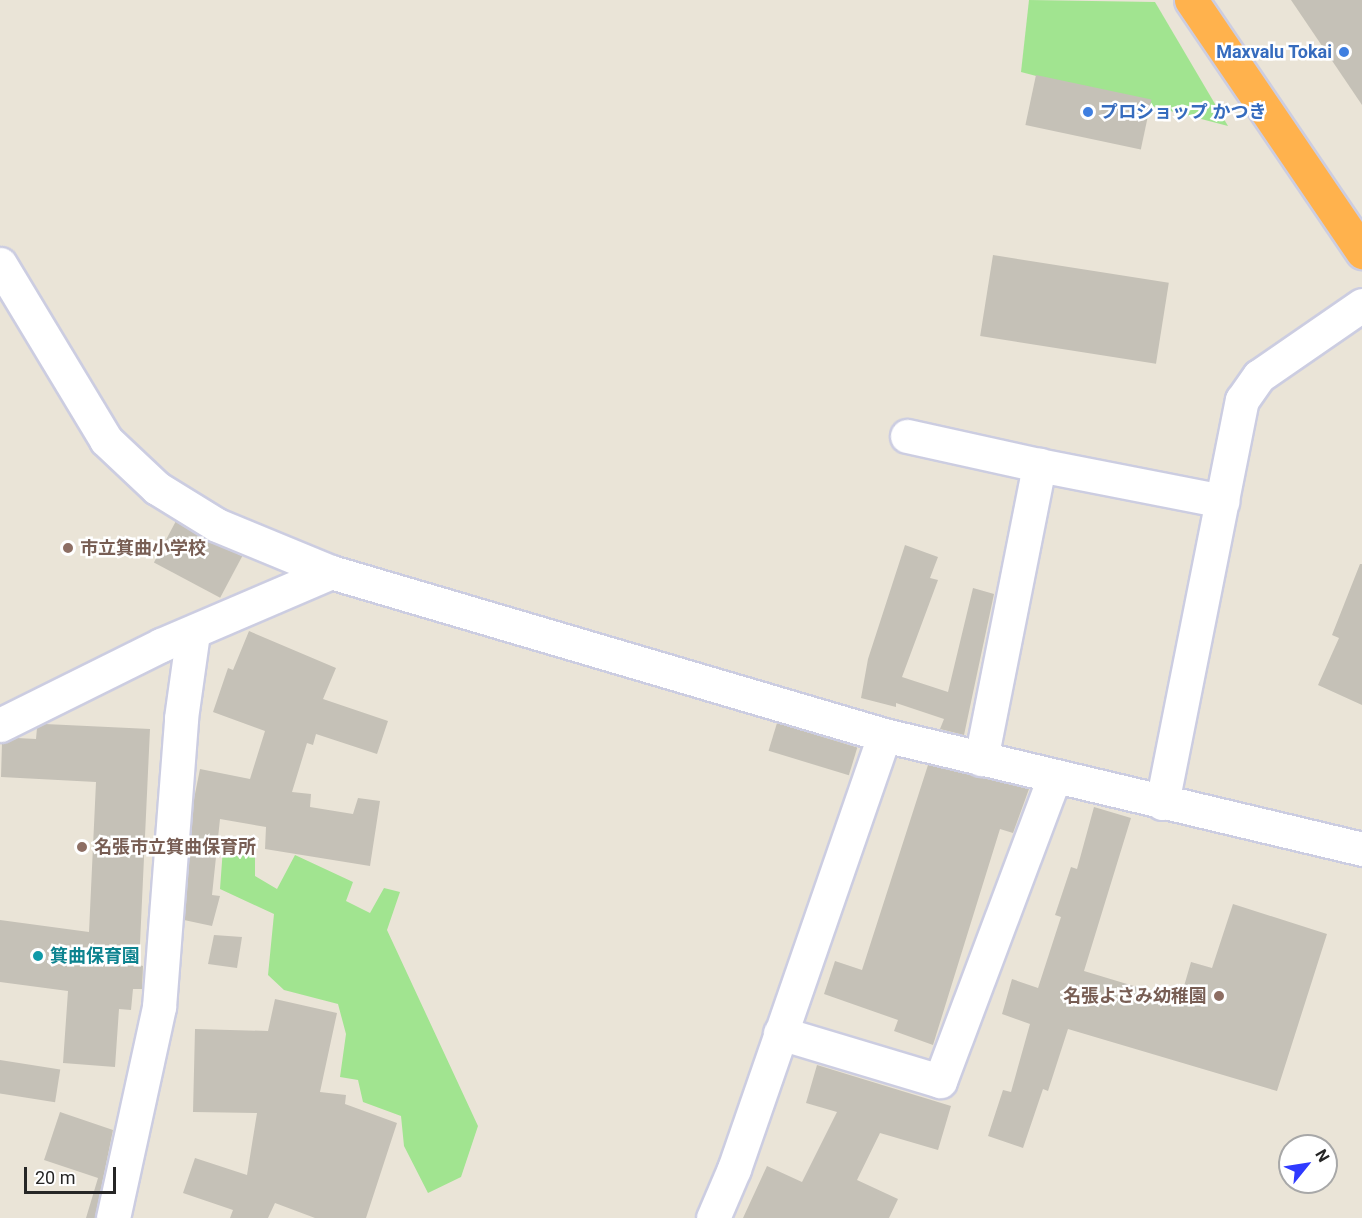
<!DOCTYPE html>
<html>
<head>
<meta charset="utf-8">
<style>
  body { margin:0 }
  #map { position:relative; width:1362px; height:1218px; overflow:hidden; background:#eae4d7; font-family:Roboto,"Noto Sans JP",sans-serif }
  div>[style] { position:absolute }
  .green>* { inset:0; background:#a1e490 }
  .building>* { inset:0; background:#c5c1b7; transform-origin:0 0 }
  .roads { filter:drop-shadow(2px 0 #cccde1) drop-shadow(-2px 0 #cccde1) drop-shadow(0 2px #cccde1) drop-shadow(0 -2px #cccde1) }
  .street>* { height:33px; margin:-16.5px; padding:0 16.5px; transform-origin:16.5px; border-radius:16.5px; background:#fff }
  .highway>* { height:33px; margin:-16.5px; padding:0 16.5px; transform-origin:16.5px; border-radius:16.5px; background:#ffb24d }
  .dots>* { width:16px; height:16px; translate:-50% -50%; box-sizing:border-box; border:3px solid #fff; border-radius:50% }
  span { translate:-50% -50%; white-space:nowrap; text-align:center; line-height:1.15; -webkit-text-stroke:5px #fff; paint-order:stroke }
  .shop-label { font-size:18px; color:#366cbe; font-weight:700 }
  .right { translate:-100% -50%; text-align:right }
  .left { translate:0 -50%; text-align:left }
  .education-label { font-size:18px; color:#785e54; font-weight:700 }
  .culture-label { font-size:18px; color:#0d838f; font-weight:700 }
  .north { position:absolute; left:1278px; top:1134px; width:60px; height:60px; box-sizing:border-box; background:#fff; border:2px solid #a8a8a8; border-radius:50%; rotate:60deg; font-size:16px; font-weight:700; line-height:24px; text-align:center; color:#262626 }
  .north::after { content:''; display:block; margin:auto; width:21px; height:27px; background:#2f3aff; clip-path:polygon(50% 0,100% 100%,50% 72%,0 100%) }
  .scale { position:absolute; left:24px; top:1167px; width:92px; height:27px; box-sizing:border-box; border:3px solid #262626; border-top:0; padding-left:8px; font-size:18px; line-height:21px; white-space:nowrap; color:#262626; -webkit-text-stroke:4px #fff; paint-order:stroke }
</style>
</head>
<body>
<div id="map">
  <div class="green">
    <i style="clip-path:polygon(1029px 0,1155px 2px,1228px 126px,1021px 72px)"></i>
    <i style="clip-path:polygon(255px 845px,255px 876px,277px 889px,295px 855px,353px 882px,346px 901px,370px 913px,384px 888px,400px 892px,387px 930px,478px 1126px,461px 1177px,428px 1193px,404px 1146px,401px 1116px,363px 1102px,358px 1080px,340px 1077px,346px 1034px,338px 1004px,284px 990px,268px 975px,274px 914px,220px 889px,223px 848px)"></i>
  </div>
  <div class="building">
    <i style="clip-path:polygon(1291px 0,1362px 0,1362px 105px)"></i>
    <i style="left:1036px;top:75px;width:118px;height:51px;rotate:12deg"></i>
    <i style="left:993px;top:255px;width:178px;height:82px;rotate:9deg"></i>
    <i style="left:176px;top:521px;width:75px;height:47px;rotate:28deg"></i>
    <i style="clip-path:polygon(905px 545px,938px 557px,930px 578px,938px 580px,902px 677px,948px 692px,973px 588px,994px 594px,964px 735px,940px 729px,944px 719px,896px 703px,896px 707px,861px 698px,868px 659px)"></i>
    <i style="clip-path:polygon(1360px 564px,1362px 564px,1362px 705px,1318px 685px,1339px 638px,1332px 635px)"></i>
    <i style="clip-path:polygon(249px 631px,336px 668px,323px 699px,388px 721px,377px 754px,316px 734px,313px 745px,307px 743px,292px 792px,311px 794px,310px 807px,353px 814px,358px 798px,380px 801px,370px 866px,265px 849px,266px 827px,220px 819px,212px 895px,220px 896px,212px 926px,184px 920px,193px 804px,200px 769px,250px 779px,265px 731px,213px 712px,228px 668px,233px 670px)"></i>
    <i style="left:777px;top:723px;width:84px;height:29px;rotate:17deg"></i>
    <i style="clip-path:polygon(45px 724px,150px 729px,139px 965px,143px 966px,142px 989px,133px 989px,131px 1010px,119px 1009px,115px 1067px,63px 1063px,68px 991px,0 982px,0 920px,89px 932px,96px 782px,1px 777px,2px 743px,17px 738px,36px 739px,37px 728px)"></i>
    <i style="clip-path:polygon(928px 765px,1029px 789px,1013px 833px,1000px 829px,933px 1045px,894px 1031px,898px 1020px,824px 994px,835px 961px,862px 970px)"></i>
    <i style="clip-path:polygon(1094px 807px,1131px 818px,1084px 971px,1180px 1000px,1191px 962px,1212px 968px,1233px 904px,1327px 934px,1277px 1091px,1068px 1029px,1048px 1091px,1043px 1089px,1023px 1148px,988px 1136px,1003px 1090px,1011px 1092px,1030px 1024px,1002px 1014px,1012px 979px,1038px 988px,1061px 917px,1055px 915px,1071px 867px,1077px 869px)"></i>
    <i style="clip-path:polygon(214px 935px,242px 937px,237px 968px,208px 964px)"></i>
    <i style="clip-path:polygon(275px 999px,337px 1013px,320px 1092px,346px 1095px,345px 1104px,397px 1123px,366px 1218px,315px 1218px,275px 1203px,268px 1218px,230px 1218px,233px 1210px,183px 1193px,195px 1158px,247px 1175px,257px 1113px,193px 1112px,195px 1029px,268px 1031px)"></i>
    <i style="left:0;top:1060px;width:61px;height:33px;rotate:9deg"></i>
    <i style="clip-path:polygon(817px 1065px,951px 1106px,938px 1150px,880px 1133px,857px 1180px,898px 1199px,889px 1218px,743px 1218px,767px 1166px,802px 1182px,837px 1112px,806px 1103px)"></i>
    <i style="clip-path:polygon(60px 1112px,113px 1130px,95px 1218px,86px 1218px,98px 1178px,44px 1160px)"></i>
  </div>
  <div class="roads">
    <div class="street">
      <i style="left:0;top:264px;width:205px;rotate:58.9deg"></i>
      <i style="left:106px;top:440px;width:70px;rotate:43.3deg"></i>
      <i style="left:157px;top:488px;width:70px;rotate:31.7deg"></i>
      <i style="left:217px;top:525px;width:123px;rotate:22.4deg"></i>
      <i style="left:331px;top:572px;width:577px;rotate:16.42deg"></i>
      <i style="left:884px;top:735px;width:491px;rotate:13.4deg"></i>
      <i style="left:907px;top:436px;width:135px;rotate:12.4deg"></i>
      <i style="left:0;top:725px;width:180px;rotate:-26.4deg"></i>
      <i style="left:161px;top:645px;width:185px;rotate:-23.2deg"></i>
      <i style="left:981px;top:759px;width:300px;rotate:-78.8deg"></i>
      <i style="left:1039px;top:465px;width:187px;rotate:11.1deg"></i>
      <i style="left:1162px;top:803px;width:411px;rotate:-78.8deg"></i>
      <i style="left:1242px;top:400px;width:29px;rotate:-55deg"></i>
      <i style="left:1259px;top:376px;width:125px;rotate:-34.6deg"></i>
      <i style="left:780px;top:1033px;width:167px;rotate:16.7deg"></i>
      <i style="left:940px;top:1081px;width:325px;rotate:-69.4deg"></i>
      <i style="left:113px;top:1218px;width:216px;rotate:-77.7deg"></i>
      <i style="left:159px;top:1007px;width:290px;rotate:-85.6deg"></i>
      <i style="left:181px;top:718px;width:86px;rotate:-82deg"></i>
      <i style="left:713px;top:1218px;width:53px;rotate:-66.8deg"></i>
      <i style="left:734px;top:1169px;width:459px;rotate:-70.9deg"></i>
    </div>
    <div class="highway">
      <i style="left:1191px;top:0;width:305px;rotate:55.8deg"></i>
    </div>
  </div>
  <div class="dots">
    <i style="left:1344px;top:52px;background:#3f7fe0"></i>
    <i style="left:1088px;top:112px;background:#3f7fe0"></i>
    <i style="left:68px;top:548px;background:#8d6e63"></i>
    <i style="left:82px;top:847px;background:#8d6e63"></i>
    <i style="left:38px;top:956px;background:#0f9aa8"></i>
    <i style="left:1219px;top:996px;background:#8d6e63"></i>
  </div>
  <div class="shop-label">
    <span class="right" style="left:1332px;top:52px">Maxvalu Tokai</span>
    <span class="left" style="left:1100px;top:112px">プロショップ かつき</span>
  </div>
  <div class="education-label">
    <span class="left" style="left:80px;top:548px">市立箕曲小学校</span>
    <span class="left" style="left:94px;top:847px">名張市立箕曲保育所</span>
    <span class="right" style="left:1207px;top:996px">名張よさみ幼稚園</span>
  </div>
  <div class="culture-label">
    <span class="left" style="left:50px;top:956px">箕曲保育園</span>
  </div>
  <div class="north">N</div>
  <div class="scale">20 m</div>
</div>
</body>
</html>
